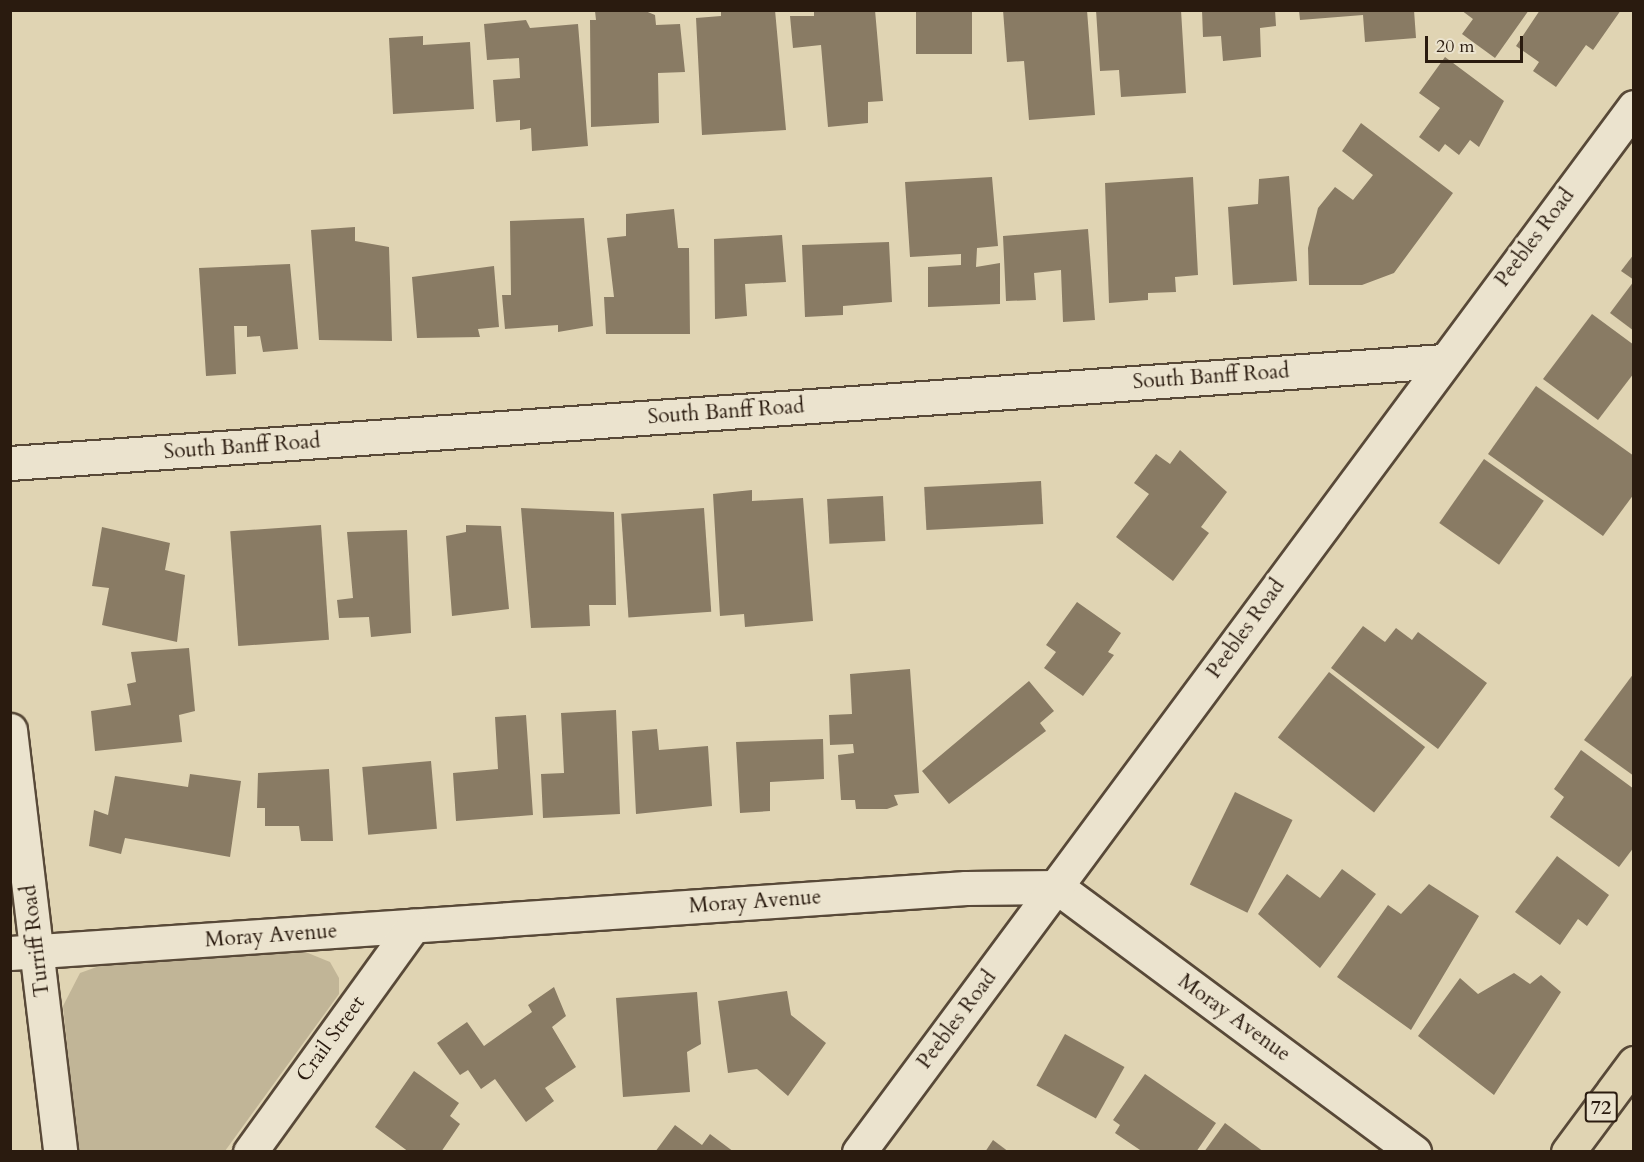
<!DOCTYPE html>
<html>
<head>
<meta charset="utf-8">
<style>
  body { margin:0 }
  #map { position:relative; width:1644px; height:1162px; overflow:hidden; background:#e0d4b3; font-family:Cardo,serif }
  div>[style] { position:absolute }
  .green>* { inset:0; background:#c1b597 }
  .building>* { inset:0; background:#897b64; transform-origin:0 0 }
  .roads { filter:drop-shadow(2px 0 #584938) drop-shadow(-2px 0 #584938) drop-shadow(0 2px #584938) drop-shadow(0 -2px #584938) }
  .street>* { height:33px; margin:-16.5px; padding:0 16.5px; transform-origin:16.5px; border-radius:16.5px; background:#ebe3ce }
  .primary>* { height:33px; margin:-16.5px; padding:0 16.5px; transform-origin:16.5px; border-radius:16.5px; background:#e0d4b3 }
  span { translate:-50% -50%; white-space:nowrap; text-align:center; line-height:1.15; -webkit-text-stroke:6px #ebe3ce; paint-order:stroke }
  .shield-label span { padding:2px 4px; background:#ebe3ce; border:2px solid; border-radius:4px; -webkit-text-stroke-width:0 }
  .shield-label { font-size:20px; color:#2a1b0f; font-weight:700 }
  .street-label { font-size:21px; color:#2a1b0f }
  .frame { position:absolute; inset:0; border:12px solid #2a1b0f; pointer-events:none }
  .scale { position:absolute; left:1425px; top:36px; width:98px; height:27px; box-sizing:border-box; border:3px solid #2a1b0f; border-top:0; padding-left:8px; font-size:18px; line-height:21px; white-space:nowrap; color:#2a1b0f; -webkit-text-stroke:4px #ebe3ce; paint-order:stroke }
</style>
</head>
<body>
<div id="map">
  <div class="green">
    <i style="clip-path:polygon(303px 951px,330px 962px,339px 978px,339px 994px,225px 1151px,78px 1151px,63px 1006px,80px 973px,105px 964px)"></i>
  </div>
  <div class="building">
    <i style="clip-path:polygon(643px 10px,655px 15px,656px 25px,680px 24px,685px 72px,658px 73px,659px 123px,591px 127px,590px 20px,596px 20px,595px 11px)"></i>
    <i style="clip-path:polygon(721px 10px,775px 10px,786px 130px,702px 135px,696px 18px,721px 16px)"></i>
    <i style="clip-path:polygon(814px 10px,875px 10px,883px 101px,868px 102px,868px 123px,828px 127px,821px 45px,793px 48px,790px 16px,814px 16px)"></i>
    <i style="left:916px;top:10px;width:56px;height:44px"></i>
    <i style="clip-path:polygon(1003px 10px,1087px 10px,1095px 115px,1029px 120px,1024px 61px,1007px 62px)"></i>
    <i style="clip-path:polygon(1096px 10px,1181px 10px,1186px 93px,1121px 97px,1119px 70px,1100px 71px)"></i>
    <i style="clip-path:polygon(1202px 10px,1275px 10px,1276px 26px,1260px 28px,1261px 57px,1223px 61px,1221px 36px,1203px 37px)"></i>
    <i style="clip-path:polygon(1299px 10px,1414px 10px,1416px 38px,1365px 42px,1363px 15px,1300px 20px)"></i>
    <i style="clip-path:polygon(1461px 10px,1529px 10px,1495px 58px,1462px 34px,1473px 19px)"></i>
    <i style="clip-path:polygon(1540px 10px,1621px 10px,1593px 50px,1586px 45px,1556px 87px,1533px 71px,1539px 62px,1516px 46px)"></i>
    <i style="clip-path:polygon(526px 20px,530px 28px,578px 24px,588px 146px,532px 151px,531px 128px,520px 130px,520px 120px,496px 122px,493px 80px,520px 78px,519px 58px,487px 60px,484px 24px)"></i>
    <i style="clip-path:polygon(423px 36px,423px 45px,470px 42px,474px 109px,393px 114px,389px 38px)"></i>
    <i style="clip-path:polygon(1445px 57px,1504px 101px,1479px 147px,1470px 140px,1459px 155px,1445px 144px,1439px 152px,1419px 137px,1440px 108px,1419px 93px)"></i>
    <i style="clip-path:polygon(1361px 123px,1453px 193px,1394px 273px,1362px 285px,1309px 285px,1308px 248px,1318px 208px,1335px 187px,1353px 200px,1373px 175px,1342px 151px)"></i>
    <i style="clip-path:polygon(1289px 176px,1297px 281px,1233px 285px,1228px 207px,1258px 204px,1259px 179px)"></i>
    <i style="clip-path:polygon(992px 177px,998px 246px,977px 248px,976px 267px,1000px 263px,1000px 304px,928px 307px,928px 267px,961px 265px,961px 254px,910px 257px,905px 182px)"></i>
    <i style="clip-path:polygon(1193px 177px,1198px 275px,1175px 277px,1176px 292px,1148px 293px,1148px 300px,1109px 303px,1105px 183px)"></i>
    <i style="clip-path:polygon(674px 209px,678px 248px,689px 248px,690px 334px,606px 334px,604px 297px,614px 297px,607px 238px,626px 236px,626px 214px)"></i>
    <i style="clip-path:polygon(584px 218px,593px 326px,558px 332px,558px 325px,505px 329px,502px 295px,511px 295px,510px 221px)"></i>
    <i style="clip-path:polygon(355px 227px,355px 241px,389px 247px,392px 341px,319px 340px,311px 230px)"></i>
    <i style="clip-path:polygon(1088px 229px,1095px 320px,1063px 322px,1061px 270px,1034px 273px,1036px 300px,1006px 301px,1003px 236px)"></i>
    <i style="clip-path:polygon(782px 235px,786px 282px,745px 284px,747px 316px,715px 319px,714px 239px)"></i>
    <i style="clip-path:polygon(889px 242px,892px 302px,843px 306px,843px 315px,805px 317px,802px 245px)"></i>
    <i style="clip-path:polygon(1634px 254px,1634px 280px,1621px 271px)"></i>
    <i style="clip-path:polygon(290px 264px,298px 349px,263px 352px,260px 336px,247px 337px,247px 326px,234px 326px,236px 374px,206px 376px,199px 268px)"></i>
    <i style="clip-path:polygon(494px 266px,499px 327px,478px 329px,480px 337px,417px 338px,412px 277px)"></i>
    <i style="clip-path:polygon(1634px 281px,1634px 331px,1610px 313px)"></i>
    <i style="clip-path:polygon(1592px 314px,1634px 345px,1634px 373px,1598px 420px,1543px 379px)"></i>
    <i style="clip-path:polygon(1536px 386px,1634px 456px,1634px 494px,1603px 536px,1488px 454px)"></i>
    <i style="clip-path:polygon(1180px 450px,1227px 492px,1201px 527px,1209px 533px,1173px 581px,1116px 537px,1149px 494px,1134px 483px,1156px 454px,1170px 464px)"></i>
    <i style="left:1484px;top:459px;width:73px;height:78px;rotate:35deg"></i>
    <i style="left:1041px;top:481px;width:43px;height:117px;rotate:87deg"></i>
    <i style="clip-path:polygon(752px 490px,752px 501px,803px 498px,813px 621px,745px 627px,744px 614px,720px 616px,713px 494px)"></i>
    <i style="left:883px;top:496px;width:45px;height:56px;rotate:87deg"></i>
    <i style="clip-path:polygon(521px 508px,614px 512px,616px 605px,589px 605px,590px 626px,531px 628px)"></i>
    <i style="left:704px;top:508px;width:104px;height:83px;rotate:86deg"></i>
    <i style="left:321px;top:525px;width:115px;height:91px;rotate:86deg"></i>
    <i style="clip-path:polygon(466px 525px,501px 526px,509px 609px,452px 616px,446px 536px,466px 532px)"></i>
    <i style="clip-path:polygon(102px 527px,170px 543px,165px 570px,185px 575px,177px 642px,102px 625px,109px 588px,92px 586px)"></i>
    <i style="clip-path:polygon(407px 530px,411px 633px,371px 637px,369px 617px,339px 618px,337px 600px,353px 598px,347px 532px)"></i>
    <i style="clip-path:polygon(1077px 602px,1121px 633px,1108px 652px,1114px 655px,1083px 696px,1044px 668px,1056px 652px,1046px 645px)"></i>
    <i style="clip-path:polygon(1363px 626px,1385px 642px,1396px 628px,1412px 640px,1418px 632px,1487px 683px,1438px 749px,1331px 668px)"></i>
    <i style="clip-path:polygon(189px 648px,195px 711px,179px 715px,182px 742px,95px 751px,91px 711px,131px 705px,127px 684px,136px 682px,131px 652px)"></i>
    <i style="clip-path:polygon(910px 669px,919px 793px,894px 795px,898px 805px,887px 809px,856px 809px,855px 800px,841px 800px,838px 755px,854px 753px,853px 744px,830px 745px,829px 715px,852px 714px,850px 674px)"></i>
    <i style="left:1329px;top:672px;width:122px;height:83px;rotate:38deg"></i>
    <i style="clip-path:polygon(1634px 673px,1634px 776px,1584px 740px)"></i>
    <i style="clip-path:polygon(1029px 681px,1054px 711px,1040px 723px,1046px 731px,949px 804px,922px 771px)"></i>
    <i style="clip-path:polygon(616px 710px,620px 814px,543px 818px,541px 774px,564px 773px,561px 713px)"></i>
    <i style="clip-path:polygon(526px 715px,533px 815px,456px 821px,453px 773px,498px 769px,495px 717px)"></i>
    <i style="clip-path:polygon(657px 729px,659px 750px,708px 746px,712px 806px,636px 814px,632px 731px)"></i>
    <i style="clip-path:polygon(823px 739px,824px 779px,770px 782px,770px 811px,740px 813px,736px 742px)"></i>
    <i style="clip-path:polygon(1581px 750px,1634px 789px,1634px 847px,1619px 867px,1550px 817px,1564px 797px,1554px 789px)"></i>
    <i style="left:431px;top:761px;width:68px;height:69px;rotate:85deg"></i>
    <i style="clip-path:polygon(329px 769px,333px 841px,301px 841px,299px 826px,265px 826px,265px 808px,257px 808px,258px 773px)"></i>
    <i style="clip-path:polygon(190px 774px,241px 781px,230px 857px,125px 838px,121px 854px,89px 846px,94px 810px,108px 815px,115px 776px,188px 787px)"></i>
    <i style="left:1235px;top:792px;width:64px;height:103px;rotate:26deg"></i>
    <i style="clip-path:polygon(1557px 856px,1609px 895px,1587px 926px,1578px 919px,1560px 945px,1515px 912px)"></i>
    <i style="clip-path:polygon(1342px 869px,1376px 894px,1320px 968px,1258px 914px,1287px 874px,1320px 898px)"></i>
    <i style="clip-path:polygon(1429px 884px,1479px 916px,1411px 1030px,1337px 977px,1388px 905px,1401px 914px)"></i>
    <i style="clip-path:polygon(1514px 973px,1530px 984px,1541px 975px,1561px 992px,1494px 1095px,1418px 1036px,1460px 978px,1478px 994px)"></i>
    <i style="clip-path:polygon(554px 987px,566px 1016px,552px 1027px,576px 1067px,545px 1088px,554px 1101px,526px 1122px,495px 1079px,481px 1089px,468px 1070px,460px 1075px,437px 1043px,467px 1022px,484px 1046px,532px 1012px,528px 1005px)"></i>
    <i style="clip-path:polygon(787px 991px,791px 1015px,826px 1043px,788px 1096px,757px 1069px,728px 1073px,718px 1001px)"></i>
    <i style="clip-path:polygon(697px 992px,701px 1044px,687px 1052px,690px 1092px,623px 1097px,616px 998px)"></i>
    <i style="left:1065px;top:1034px;width:68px;height:59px;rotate:29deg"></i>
    <i style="clip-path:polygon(414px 1071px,459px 1103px,450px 1116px,460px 1124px,441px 1152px,409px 1152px,375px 1127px)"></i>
    <i style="clip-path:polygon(1145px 1074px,1216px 1123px,1196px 1152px,1143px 1152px,1115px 1133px,1120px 1125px,1113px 1120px)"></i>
    <i style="clip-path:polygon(1225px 1123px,1264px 1152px,1204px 1152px)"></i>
    <i style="clip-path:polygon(675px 1125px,702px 1145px,710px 1134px,734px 1152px,655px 1152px)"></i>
    <i style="clip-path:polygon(993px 1140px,1009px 1152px,985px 1152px)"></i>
  </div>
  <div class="roads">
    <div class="street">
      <i style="left:10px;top:463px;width:1436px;rotate:-4.07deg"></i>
      <i style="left:10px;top:730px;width:425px;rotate:83.2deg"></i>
      <i style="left:10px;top:953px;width:958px;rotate:-3.89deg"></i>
      <i style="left:966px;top:888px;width:91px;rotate:-0.6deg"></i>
      <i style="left:1057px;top:887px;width:445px;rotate:36.6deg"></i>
      <i style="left:250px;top:1152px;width:279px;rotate:-54.2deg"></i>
      <i style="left:859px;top:1152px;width:1301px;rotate:-53.44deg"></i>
    </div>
    <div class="primary">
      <i style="left:1568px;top:1152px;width:111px;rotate:-53.4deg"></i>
    </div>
  </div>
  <div class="shield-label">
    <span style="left:1601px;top:1107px">72</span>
  </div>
  <div class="street-label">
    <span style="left:1535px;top:238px;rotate:-53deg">Peebles Road</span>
    <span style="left:1211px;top:377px;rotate:-4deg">South Banff Road</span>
    <span style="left:726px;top:412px;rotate:-4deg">South Banff Road</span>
    <span style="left:242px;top:447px;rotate:-4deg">South Banff Road</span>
    <span style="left:1246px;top:629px;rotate:-54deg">Peebles Road</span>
    <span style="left:755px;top:902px;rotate:-4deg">Moray Avenue</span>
    <span style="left:271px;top:936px;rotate:-4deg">Moray Avenue</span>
    <span style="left:36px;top:941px;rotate:-97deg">Turriff Road</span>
    <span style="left:1234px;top:1018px;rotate:36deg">Moray Avenue</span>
    <span style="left:957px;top:1020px;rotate:-53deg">Peebles Road</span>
    <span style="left:331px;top:1039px;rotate:-54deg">Crail Street</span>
  </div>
  <div class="frame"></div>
  <div class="scale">20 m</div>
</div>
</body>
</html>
